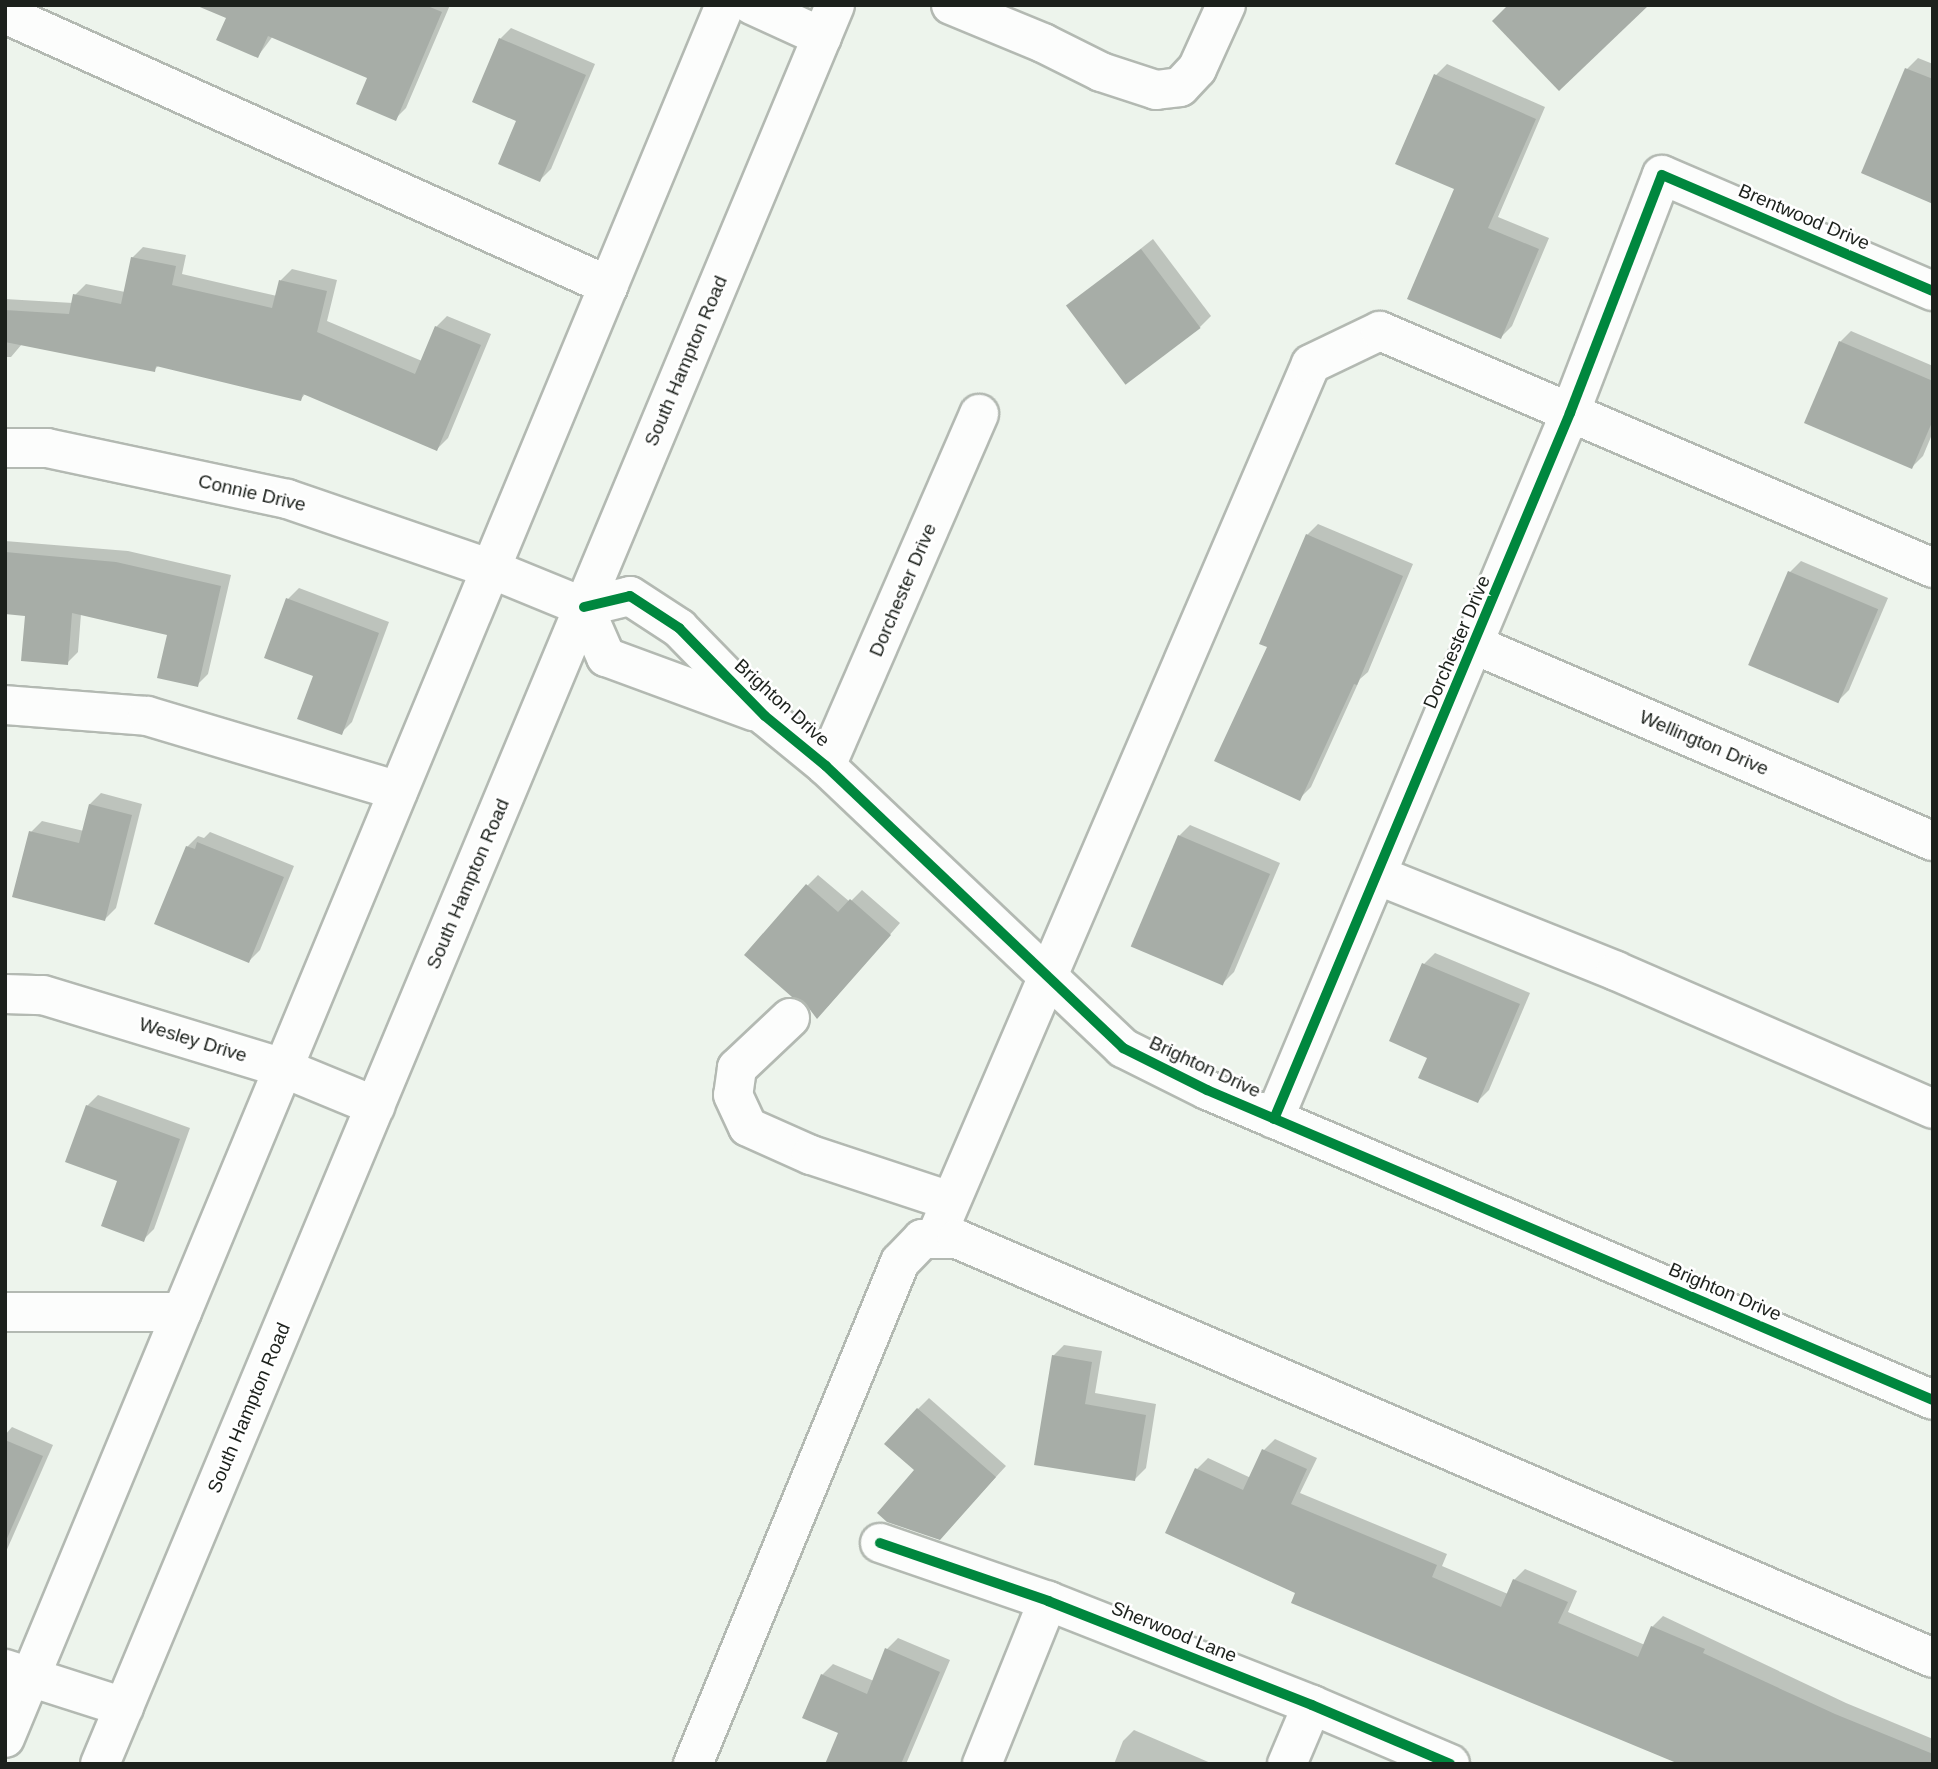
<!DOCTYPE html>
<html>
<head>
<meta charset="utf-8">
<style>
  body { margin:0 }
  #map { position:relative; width:1938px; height:1769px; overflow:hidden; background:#edf4ec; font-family:Arial,sans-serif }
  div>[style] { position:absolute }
  .shadow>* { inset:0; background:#0003 }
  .building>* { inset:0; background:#a7ada7; transform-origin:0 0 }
  .roads { filter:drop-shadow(2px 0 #b3b9b2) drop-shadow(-2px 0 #b3b9b2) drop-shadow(0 2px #b3b9b2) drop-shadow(0 -2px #b3b9b2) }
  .minor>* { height:38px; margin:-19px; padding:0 19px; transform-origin:19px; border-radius:19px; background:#fcfdfc }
  .major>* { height:38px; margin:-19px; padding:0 19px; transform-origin:19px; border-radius:19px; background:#fcfdfc }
  .cycleway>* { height:10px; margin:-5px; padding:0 5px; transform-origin:5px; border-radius:5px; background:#00873e }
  span { translate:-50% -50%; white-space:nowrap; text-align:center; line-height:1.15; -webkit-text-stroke:5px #fff; paint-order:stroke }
  .street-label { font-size:19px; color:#1c211c }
  .frame { position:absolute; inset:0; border:7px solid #1c211c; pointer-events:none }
</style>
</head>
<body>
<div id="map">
  <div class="shadow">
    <i style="clip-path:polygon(233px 5px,450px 5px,406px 108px,395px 119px,369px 77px,273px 36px,258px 56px)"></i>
    <i style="clip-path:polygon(511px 28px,595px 64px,551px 169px,540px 180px,518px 120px,500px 39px)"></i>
    <i style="clip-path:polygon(1918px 58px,1933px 64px,1933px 199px,1863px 172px,1907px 69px)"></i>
    <i style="clip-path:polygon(1447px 64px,1545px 107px,1498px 217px,1549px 238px,1512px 326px,1501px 337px,1456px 188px,1436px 75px)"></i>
    <i style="clip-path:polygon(1153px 239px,1211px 316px,1200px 327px,1068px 306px)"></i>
    <i style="clip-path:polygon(143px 247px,186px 255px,182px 274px,277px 296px,281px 280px,292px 269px,337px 280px,327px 321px,422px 361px,436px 327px,447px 316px,491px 334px,448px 438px,437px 449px,305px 394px,301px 399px,159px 365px,154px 370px,22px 344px,11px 357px,5px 357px,5px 299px,73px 303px,75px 295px,86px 284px,125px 292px,132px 258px)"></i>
    <i style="clip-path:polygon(1851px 331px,1933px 366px,1933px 432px,1923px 456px,1912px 467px,1840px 342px)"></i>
    <i style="clip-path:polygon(1318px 524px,1413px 564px,1368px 672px,1360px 679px,1311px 787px,1300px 798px,1269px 646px,1307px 535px)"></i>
    <i style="clip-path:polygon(5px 541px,128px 551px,231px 575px,208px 674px,197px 685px,169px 634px,81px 614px,78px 652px,67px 663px,27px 614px,5px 613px)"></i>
    <i style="clip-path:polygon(1801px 561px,1888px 598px,1849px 690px,1838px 701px,1790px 572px)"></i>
    <i style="clip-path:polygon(299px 588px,389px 622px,352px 722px,341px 733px,315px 675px,288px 599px)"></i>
    <i style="clip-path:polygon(101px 793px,142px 804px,116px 908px,105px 919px,31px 832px,42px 821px,84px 831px,90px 804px)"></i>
    <i style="clip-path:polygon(1190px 825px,1280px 863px,1234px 972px,1223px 983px,1179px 836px)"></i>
    <i style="clip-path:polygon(210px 832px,294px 866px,260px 950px,249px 961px,187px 847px,198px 836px,204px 838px)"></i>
    <i style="clip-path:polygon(818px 875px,850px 902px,862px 890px,900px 923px,828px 1006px,807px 886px)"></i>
    <i style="clip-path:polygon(1435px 953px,1530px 993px,1489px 1090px,1478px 1101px,1429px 1057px,1424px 964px)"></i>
    <i style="clip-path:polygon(98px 1095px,190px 1128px,154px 1229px,143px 1240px,87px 1106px)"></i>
    <i style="clip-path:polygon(1064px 1345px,1102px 1351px,1095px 1393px,1156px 1404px,1146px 1468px,1135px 1479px,1053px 1356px)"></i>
    <i style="clip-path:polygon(929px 1398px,1006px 1466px,950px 1527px,917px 1470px,918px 1409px)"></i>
    <i style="clip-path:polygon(12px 1427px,53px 1445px,5px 1554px,5px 1435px)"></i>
    <i style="clip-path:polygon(1275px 1439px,1317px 1458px,1300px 1493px,1447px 1554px,1442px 1566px,1508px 1594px,1514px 1580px,1525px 1569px,1577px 1591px,1568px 1612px,1645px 1645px,1652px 1627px,1663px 1616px,1846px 1703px,1933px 1739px,1933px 1764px,1297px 1592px,1197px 1469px,1208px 1458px,1251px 1478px,1264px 1450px)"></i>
    <i style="clip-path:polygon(898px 1638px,950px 1660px,906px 1764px,827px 1764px,841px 1732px,822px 1675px,833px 1664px,874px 1681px,887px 1649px)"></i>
    <i style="clip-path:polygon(1134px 1730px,1213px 1764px,1114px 1764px,1123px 1741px)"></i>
  </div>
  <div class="building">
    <i style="clip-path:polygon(195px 5px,425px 5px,442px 12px,396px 121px,356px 104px,367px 78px,268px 36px,258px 58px,216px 40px,226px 18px)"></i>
    <i style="clip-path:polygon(1508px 5px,1649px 5px,1559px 91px,1492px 21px)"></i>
    <i style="clip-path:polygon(499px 38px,586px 75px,540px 182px,498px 164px,516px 121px,472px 102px)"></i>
    <i style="clip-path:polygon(1905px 68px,1933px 79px,1933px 204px,1861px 173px)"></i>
    <i style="clip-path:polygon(1434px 74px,1536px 119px,1488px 228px,1539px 249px,1501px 339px,1407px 299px,1454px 189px,1395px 164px)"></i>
    <i style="left:1141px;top:249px;width:99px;height:94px;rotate:53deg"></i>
    <i style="clip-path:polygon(131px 257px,176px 266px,172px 285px,272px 308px,279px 280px,327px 291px,317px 332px,415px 374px,435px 326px,481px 345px,437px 451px,303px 394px,301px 401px,156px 366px,155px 372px,5px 342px,5px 310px,69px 314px,73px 294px,121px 304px)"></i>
    <i style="clip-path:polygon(1839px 341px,1933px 381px,1933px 420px,1912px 469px,1804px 423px)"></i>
    <i style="clip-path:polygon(1306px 534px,1403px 576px,1357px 685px,1354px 684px,1300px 801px,1214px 761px,1267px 647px,1259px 644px)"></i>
    <i style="clip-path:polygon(5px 552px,116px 562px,221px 586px,198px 687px,157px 678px,167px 635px,72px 613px,68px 665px,21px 661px,25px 616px,5px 614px)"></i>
    <i style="left:1788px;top:571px;width:98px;height:102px;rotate:23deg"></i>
    <i style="clip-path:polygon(286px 598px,379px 633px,342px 735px,297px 719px,313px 676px,264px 658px)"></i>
    <i style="clip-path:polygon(89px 804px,132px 815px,105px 921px,12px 897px,29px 831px,79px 843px)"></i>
    <i style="left:1178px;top:835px;width:100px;height:121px;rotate:23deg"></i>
    <i style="clip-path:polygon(197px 842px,284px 877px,249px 963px,154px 924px,186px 846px,195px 849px)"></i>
    <i style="clip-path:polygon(806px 884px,838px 912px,850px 899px,891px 935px,817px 1019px,805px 1003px,792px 997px,744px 955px)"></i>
    <i style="clip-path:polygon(1422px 963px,1520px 1004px,1478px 1103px,1418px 1078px,1427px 1058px,1389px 1041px)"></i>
    <i style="clip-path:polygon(86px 1105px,180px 1139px,144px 1242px,101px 1226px,117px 1181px,65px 1162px)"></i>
    <i style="clip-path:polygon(1052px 1355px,1092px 1362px,1085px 1404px,1146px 1415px,1135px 1481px,1034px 1465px)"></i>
    <i style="clip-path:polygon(917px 1408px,996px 1477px,940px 1540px,887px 1522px,877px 1513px,914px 1470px,884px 1444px)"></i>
    <i style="clip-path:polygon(5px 1440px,43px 1456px,5px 1543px)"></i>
    <i style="clip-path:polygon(1262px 1449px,1307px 1469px,1291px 1504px,1437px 1565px,1432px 1577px,1501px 1607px,1513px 1579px,1568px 1602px,1558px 1623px,1638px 1657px,1651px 1626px,1705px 1649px,1703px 1653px,1835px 1714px,1933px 1754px,1933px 1764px,1679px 1764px,1291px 1603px,1295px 1593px,1165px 1533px,1195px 1468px,1243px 1490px)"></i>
    <i style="clip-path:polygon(885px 1648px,940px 1672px,901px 1764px,825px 1764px,838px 1733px,802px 1718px,821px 1674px,867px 1694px)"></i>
  </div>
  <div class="roads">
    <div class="minor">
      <i style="left:752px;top:5px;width:77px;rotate:24.6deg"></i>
      <i style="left:951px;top:5px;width:100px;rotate:22.4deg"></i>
      <i style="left:1043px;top:43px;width:65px;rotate:26.6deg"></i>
      <i style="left:1101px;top:72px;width:58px;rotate:18.1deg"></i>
      <i style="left:1156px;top:90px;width:24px;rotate:-7deg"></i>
      <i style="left:1180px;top:87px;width:25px;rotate:-47deg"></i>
      <i style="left:1197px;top:69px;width:70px;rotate:-65.6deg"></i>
      <i style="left:5px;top:14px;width:662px;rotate:24.24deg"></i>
      <i style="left:5px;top:448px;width:42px"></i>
      <i style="left:47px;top:448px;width:245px;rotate:12deg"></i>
      <i style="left:287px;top:499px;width:216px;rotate:18.9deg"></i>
      <i style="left:491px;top:569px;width:100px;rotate:22.2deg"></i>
      <i style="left:584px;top:607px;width:47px;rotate:-13.4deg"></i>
      <i style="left:630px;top:596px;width:59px;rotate:33.1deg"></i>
      <i style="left:679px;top:628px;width:123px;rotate:45.7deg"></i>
      <i style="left:765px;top:716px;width:79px;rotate:39.3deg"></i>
      <i style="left:826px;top:766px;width:410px;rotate:43.5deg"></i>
      <i style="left:1123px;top:1048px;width:94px;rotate:26.6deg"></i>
      <i style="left:1207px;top:1090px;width:789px;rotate:23.12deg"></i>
      <i style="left:584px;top:607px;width:55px;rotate:66.3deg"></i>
      <i style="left:606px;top:657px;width:157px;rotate:20.2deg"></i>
      <i style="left:1475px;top:645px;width:498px;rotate:23.2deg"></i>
      <i style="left:5px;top:705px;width:142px;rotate:4.4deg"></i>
      <i style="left:147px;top:716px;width:262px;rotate:16.6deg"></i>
      <i style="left:826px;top:766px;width:384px;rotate:-66.5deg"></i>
      <i style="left:1379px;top:876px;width:255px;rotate:21.8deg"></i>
      <i style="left:1616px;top:971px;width:346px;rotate:23.5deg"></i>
      <i style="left:5px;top:994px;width:38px;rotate:2deg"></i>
      <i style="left:43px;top:995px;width:251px;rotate:16.9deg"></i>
      <i style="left:283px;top:1068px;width:100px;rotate:22.4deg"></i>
      <i style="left:790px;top:1018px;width:73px;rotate:136.7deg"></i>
      <i style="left:737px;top:1068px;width:27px;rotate:98deg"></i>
      <i style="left:733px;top:1095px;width:35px;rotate:65deg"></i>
      <i style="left:748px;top:1127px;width:69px;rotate:24deg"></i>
      <i style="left:811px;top:1155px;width:146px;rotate:18.3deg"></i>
      <i style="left:1274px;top:1119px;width:766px;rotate:-67.25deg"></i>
      <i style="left:1570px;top:413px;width:255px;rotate:-68.9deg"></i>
      <i style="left:1662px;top:175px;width:295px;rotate:23.2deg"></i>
      <i style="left:935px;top:1239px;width:952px;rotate:-66.75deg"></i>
      <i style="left:1311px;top:364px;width:76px;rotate:-25.6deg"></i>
      <i style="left:1380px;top:331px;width:602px;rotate:23.2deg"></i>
      <i style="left:5px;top:1312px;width:177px"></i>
      <i style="left:880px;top:1543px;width:178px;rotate:19deg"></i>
      <i style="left:1048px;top:1601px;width:284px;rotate:21.5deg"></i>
      <i style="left:1312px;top:1705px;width:150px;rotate:23.1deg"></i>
      <i style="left:5px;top:1669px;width:125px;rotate:17.7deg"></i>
      <i style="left:693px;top:1764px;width:543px;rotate:-67.59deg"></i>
      <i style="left:900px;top:1262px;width:32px;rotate:-46deg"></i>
      <i style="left:922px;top:1239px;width:35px"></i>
      <i style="left:957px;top:1239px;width:1062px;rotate:23.23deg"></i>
      <i style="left:982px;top:1764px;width:176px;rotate:-68deg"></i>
      <i style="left:1287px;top:1764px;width:64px;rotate:-67deg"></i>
    </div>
    <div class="major">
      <i style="left:5px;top:1738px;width:1877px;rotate:-67.44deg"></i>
      <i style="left:100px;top:1764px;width:1906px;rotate:-67.32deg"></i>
    </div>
  </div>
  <div class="cycleway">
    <i style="left:584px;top:607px;width:47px;rotate:-13.4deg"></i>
    <i style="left:630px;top:596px;width:59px;rotate:33.1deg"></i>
    <i style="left:679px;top:628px;width:123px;rotate:45.7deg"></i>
    <i style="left:765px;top:716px;width:79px;rotate:39.3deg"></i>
    <i style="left:826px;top:766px;width:410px;rotate:43.5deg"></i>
    <i style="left:1123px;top:1048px;width:94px;rotate:26.6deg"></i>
    <i style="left:1207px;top:1090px;width:789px;rotate:23.12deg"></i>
    <i style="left:1274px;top:1119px;width:766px;rotate:-67.25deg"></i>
    <i style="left:1570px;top:413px;width:255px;rotate:-68.9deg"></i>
    <i style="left:1662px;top:175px;width:295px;rotate:23.2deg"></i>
    <i style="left:880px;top:1543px;width:178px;rotate:19deg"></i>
    <i style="left:1048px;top:1601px;width:284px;rotate:21.5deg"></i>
    <i style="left:1312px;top:1705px;width:150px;rotate:23.1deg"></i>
  </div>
  <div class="street-label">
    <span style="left:1804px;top:217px;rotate:23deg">Brentwood Drive</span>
    <span style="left:686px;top:361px;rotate:-67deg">South Hampton Road</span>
    <span style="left:252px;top:493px;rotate:13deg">Connie Drive</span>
    <span style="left:903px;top:590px;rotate:-67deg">Dorchester Drive</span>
    <span style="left:1457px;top:642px;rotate:-67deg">Dorchester Drive</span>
    <span style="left:782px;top:703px;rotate:42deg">Brighton Drive</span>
    <span style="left:1704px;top:743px;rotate:23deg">Wellington Drive</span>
    <span style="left:468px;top:884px;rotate:-67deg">South Hampton Road</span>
    <span style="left:193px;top:1040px;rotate:17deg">Wesley Drive</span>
    <span style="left:1205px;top:1067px;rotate:25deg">Brighton Drive</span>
    <span style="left:1725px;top:1292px;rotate:23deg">Brighton Drive</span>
    <span style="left:249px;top:1408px;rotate:-67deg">South Hampton Road</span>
    <span style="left:1174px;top:1632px;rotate:22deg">Sherwood Lane</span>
  </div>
  <div class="frame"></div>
</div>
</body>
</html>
